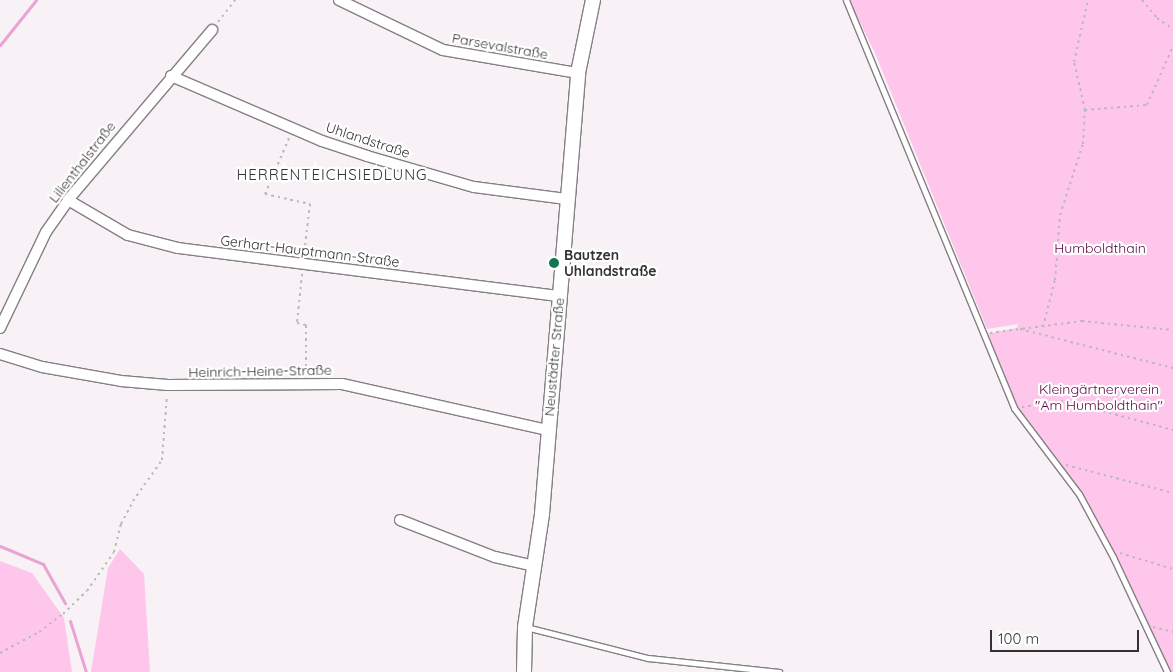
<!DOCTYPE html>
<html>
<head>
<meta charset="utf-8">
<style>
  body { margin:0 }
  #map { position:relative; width:1173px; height:672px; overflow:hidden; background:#f8f2f6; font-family:Quicksand,sans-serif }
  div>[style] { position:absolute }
  .green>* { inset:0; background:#fdc6ea }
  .stream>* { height:3px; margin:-1.5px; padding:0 1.5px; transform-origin:1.5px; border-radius:1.5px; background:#e9a4d2 }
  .path>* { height:2px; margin-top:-1px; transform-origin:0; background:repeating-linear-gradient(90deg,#bdb8bb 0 2.5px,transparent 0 6.5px) }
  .roads { filter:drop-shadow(1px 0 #857f83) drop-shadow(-1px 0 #857f83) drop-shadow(0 1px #857f83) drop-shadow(0 -1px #857f83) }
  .lane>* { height:5px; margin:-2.5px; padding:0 2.5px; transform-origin:2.5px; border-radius:2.5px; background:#fff }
  .street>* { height:10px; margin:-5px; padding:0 5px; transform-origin:5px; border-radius:5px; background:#fff }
  .secondary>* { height:14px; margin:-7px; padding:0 7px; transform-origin:7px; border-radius:7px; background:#fff }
  .dots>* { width:14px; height:14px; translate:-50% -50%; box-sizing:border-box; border:2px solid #fff; border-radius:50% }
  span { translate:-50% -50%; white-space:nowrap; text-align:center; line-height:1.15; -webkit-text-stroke:4.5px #fff; paint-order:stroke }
  .street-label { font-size:14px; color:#343234 }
  .park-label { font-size:14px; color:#5a0847 }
  .poi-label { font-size:14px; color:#343234; font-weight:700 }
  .left { translate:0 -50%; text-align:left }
  .neighbourhood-label { font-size:15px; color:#343234; letter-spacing:1px }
  .scale { position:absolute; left:990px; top:630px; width:149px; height:22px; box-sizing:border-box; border:2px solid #343234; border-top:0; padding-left:6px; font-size:15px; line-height:18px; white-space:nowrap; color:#343234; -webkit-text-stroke:4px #fff; paint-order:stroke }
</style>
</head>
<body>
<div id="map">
  <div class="green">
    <i style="clip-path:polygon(849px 0,1173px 0,1173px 672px,1167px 672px,1079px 494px,1014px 408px,985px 334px,1017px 328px,1018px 324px,987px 329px,875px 53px)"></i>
    <i style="clip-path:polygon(120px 549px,144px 574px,150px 672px,91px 672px,108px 568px)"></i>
    <i style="clip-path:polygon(0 561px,32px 573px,64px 618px,72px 672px,0 672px)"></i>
  </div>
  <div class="stream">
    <i style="left:0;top:45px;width:58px;rotate:-51.3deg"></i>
    <i style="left:0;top:546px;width:47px;rotate:22.7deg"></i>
    <i style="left:43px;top:564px;width:45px;rotate:60.6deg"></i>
    <i style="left:70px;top:621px;width:53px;rotate:72.6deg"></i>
  </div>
  <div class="path">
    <i style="left:1142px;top:0;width:23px;rotate:50deg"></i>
    <i style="left:1157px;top:18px;width:19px;rotate:35deg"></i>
    <i style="left:218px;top:22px;width:28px;rotate:-52deg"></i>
    <i style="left:1085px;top:110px;width:62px;rotate:-4.6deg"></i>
    <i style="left:1147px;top:105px;width:64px;rotate:-66.2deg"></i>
    <i style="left:289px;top:138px;width:61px;rotate:113.2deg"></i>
    <i style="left:265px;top:194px;width:46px;rotate:12.5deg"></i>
    <i style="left:310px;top:204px;width:50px;rotate:96.8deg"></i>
    <i style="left:302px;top:274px;width:49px;rotate:95.8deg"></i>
    <i style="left:297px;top:323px;width:9px;rotate:13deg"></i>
    <i style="left:306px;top:325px;width:49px;rotate:90deg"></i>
    <i style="left:1043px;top:327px;width:49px;rotate:-75.7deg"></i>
    <i style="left:1055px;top:280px;width:65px;rotate:-85.6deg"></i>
    <i style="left:1060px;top:215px;width:75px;rotate:-72.1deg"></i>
    <i style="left:1083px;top:144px;width:34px;rotate:-87deg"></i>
    <i style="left:1085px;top:110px;width:49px;rotate:-102.9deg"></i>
    <i style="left:1074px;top:62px;width:64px;rotate:-77.3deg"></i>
    <i style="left:1020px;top:329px;width:158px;rotate:14.3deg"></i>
    <i style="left:990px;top:333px;width:93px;rotate:-7.4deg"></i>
    <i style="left:1082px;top:321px;width:91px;rotate:5.6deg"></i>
    <i style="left:1022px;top:407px;width:43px;rotate:-7.9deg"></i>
    <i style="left:1065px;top:401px;width:112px;rotate:15deg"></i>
    <i style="left:1066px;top:465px;width:111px;rotate:14.7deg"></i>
    <i style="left:1120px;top:553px;width:55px;rotate:16.8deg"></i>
    <i style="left:1153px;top:627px;width:21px;rotate:14deg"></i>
    <i style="left:0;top:653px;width:44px;rotate:-28.3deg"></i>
    <i style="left:39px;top:632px;width:30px;rotate:-37deg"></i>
    <i style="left:63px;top:614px;width:33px;rotate:-44deg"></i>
    <i style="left:87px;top:591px;width:47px;rotate:-55.3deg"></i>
    <i style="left:114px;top:552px;width:29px;rotate:-76deg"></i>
    <i style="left:121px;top:524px;width:26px;rotate:-62deg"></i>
    <i style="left:133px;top:501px;width:50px;rotate:-54.7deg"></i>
    <i style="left:162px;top:460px;width:65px;rotate:-85.6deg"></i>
  </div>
  <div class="roads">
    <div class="lane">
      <i style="left:846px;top:0;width:441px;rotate:67.6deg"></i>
      <i style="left:1014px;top:408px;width:108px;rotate:52.9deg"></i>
      <i style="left:1079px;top:494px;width:72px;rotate:61.6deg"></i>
      <i style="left:1113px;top:557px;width:127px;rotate:64.8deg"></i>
      <i style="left:526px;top:627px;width:126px;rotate:14.3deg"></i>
      <i style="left:648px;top:658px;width:132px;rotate:6.1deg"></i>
    </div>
    <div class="street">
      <i style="left:339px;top:0;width:115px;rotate:25.7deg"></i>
      <i style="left:443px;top:50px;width:137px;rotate:9.7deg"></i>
      <i style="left:171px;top:76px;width:164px;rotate:23.3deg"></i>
      <i style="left:322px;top:141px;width:47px;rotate:18.4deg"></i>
      <i style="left:367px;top:156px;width:111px;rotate:16.2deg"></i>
      <i style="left:474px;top:187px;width:93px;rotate:7.4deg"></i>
      <i style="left:68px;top:200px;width:69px;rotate:30.3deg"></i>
      <i style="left:128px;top:235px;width:52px;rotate:14.6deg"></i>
      <i style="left:178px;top:248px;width:384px;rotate:7.2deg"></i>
      <i style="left:0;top:328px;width:106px;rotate:-64.4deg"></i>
      <i style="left:46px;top:232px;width:39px;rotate:-55deg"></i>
      <i style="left:68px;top:200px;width:223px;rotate:-49.7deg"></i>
      <i style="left:0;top:354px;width:44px;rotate:17.2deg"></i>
      <i style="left:42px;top:367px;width:80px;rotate:10deg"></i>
      <i style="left:121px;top:381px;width:47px;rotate:4.9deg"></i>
      <i style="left:168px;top:385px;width:174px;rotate:-0.3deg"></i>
      <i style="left:342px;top:384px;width:211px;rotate:12.6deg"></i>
      <i style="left:400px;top:520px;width:102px;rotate:21.3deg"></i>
      <i style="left:495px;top:557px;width:41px;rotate:12.7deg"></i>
    </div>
    <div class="secondary">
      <i style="left:524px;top:672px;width:45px;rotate:-88.7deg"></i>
      <i style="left:525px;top:627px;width:114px;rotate:-81.4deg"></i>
      <i style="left:542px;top:514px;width:442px;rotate:-85.3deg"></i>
      <i style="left:578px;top:73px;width:75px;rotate:-78.4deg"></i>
    </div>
  </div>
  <div class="dots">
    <i style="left:554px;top:263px;background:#15774f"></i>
  </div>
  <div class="street-label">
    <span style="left:500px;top:46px;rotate:10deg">Parsevalstraße</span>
    <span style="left:368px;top:140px;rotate:18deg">Uhlandstraße</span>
    <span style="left:82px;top:162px;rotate:-52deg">Lilienthalstraße</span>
    <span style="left:310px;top:251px;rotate:7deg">Gerhart-Hauptmann-Straße</span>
    <span style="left:554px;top:357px;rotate:-85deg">Neustädter Straße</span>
    <span style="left:260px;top:371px;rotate:-1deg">Heinrich-Heine-Straße</span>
  </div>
  <div class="park-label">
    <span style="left:1100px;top:248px">Humboldthain</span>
    <span style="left:1099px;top:397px">Kleingärtnerverein<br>"Am Humboldthain"</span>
  </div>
  <div class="poi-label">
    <span class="left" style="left:564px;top:263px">Bautzen<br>Uhlandstraße</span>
  </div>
  <div class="neighbourhood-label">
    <span style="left:332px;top:175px">HERRENTEICHSIEDLUNG</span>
  </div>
  <div class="scale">100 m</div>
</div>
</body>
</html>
